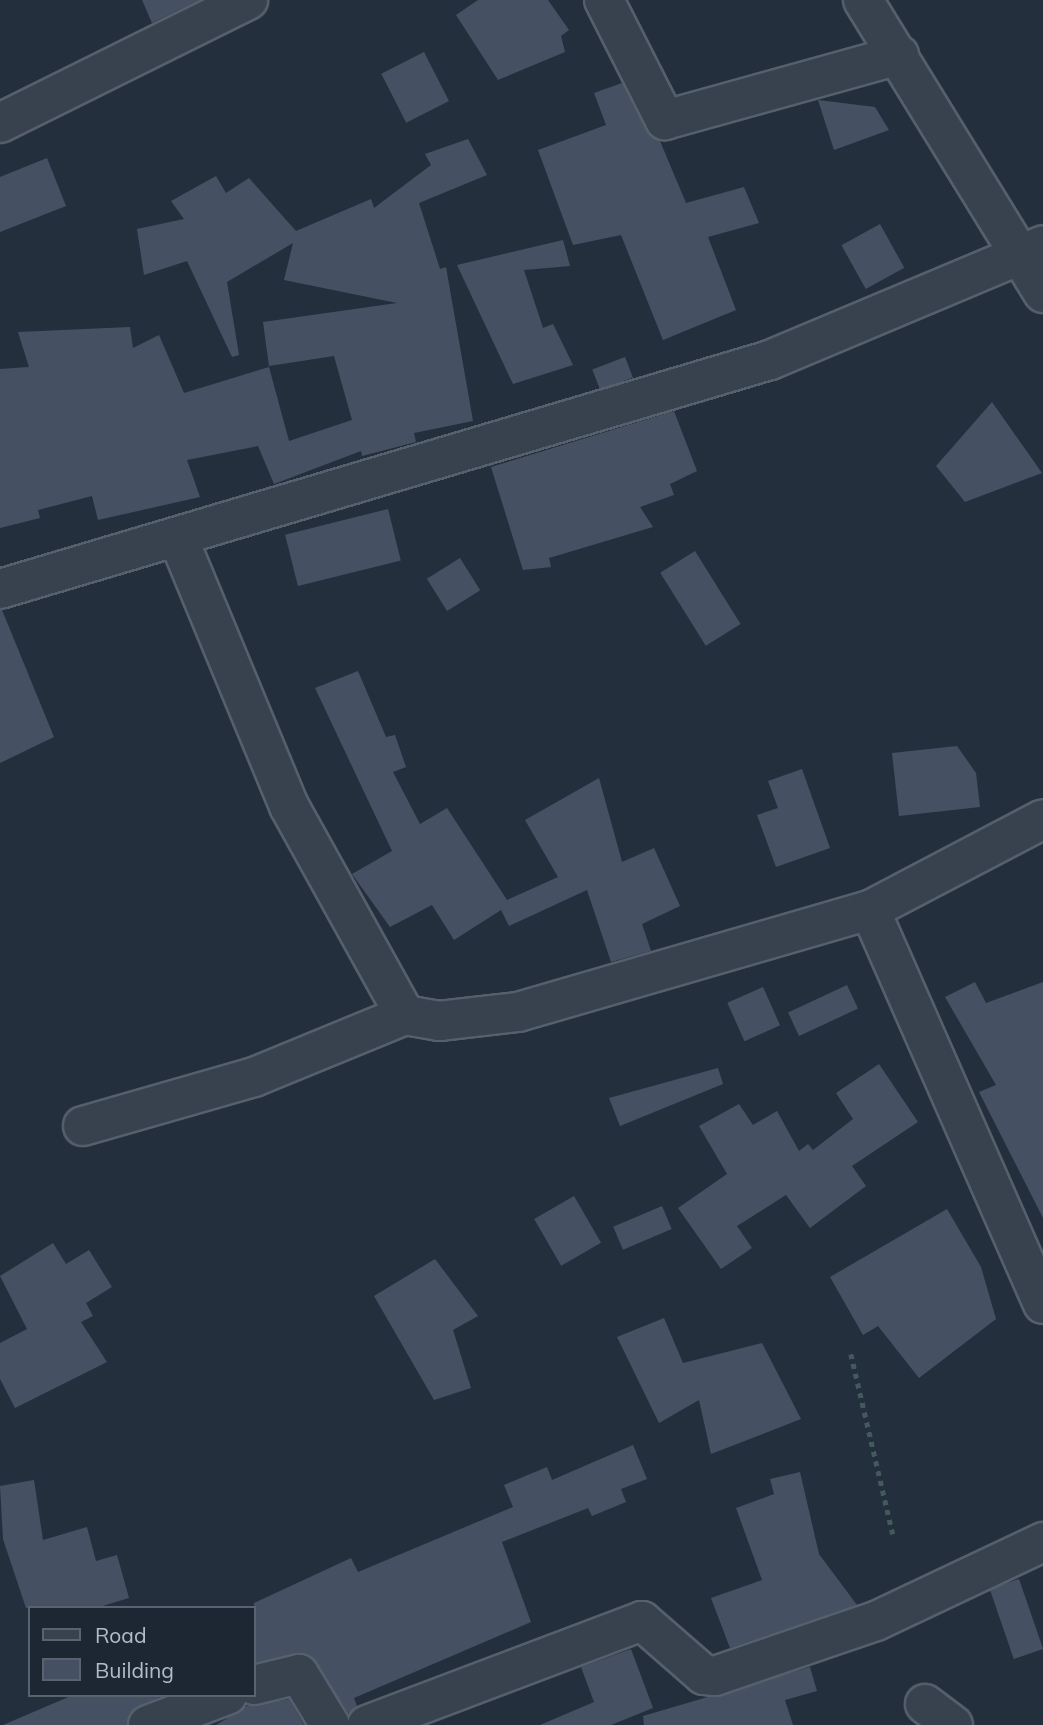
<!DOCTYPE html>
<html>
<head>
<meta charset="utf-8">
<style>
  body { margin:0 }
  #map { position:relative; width:1043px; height:1725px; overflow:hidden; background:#242f3e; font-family:Mulish,sans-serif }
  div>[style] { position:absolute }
  .building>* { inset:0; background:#455162; transform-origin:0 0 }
  .path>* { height:4.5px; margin-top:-2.25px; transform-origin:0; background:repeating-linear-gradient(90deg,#44595c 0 5px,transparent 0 10px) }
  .roads { filter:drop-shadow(2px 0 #565f6c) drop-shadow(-2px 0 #565f6c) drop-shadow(0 2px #565f6c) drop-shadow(0 -2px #565f6c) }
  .minor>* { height:38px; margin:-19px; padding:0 19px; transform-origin:19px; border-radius:19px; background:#38414e }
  span { translate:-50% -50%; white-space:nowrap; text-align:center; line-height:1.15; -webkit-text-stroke:7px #1d2633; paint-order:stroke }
  .legend { position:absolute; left:28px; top:1606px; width:228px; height:91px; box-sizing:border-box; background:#1d2633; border:2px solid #59626f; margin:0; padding:9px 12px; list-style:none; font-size:21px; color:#b4bcc9 }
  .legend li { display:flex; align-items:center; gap:14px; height:35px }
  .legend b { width:35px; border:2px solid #59626f }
</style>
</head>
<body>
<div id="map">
  <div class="building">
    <i style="clip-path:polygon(142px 0,199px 0,152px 23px)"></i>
    <i style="clip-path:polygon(478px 0,548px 0,569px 30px,561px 36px,565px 52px,498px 80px,456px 15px)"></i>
    <i style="left:424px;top:52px;width:55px;height:48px;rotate:63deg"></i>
    <i style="clip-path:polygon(622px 83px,646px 130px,660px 141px,686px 203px,744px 187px,759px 223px,708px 237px,736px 310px,663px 340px,621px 235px,573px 245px,538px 150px,606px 125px,594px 93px)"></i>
    <i style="clip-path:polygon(818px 100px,875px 107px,889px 130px,834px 150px)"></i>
    <i style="clip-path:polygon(468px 139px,487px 175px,419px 203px,440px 269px,446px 267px,473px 421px,414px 433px,416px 442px,362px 456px,361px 451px,274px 484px,258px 446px,187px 460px,200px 497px,98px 520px,92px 496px,38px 510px,40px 518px,0 528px,0 369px,29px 367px,18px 332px,130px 327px,133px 348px,159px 335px,184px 393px,269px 367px,289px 441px,352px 420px,334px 356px,269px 366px,263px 322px,397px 303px,284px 280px,293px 243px,227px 282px,239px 355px,232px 357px,187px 261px,144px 275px,137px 229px,184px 219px,171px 201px,216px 176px,226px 193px,249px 178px,296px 231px,371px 199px,374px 208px,431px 165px,425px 154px)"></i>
    <i style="clip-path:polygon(47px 158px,66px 206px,0 232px,0 177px)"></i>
    <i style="left:880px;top:224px;width:50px;height:44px;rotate:61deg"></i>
    <i style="clip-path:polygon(563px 240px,570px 266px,524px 270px,543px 328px,553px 324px,573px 365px,513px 384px,457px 265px)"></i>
    <i style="left:625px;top:357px;width:22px;height:35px;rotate:69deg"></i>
    <i style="clip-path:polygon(992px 402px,1042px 473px,965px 502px,936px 466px)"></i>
    <i style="clip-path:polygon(674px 411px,697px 471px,670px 484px,674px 495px,640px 507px,653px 527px,549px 558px,551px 567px,523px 570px,491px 467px)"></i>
    <i style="left:388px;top:509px;width:53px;height:106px;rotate:76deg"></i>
    <i style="left:695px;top:551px;width:86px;height:41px;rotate:58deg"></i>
    <i style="left:460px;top:558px;width:38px;height:39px;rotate:58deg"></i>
    <i style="clip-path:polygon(2px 610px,54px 737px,0 763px,0 610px)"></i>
    <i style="clip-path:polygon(358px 671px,386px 737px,395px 735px,406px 767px,393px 772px,420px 824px,447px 808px,507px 900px,558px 877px,525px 820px,599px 778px,622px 862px,654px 848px,680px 906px,642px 924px,651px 951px,611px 962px,587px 890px,509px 926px,501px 910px,454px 940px,432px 905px,390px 927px,352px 874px,392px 851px,315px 688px)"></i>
    <i style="clip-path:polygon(957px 746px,976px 773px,980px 807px,899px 816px,892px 753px)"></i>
    <i style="clip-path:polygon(802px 769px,830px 848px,776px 867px,757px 815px,778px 808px,768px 781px)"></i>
    <i style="clip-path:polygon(975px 982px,986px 1003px,1043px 982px,1043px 1218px,979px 1092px,996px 1085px,945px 997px)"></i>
    <i style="left:847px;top:985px;width:26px;height:65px;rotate:65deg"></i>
    <i style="left:763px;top:987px;width:42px;height:39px;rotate:66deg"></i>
    <i style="clip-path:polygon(879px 1064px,918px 1122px,852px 1166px,866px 1186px,810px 1228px,786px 1195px,737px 1226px,752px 1248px,721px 1269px,678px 1208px,727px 1174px,699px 1126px,739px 1104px,753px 1125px,777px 1111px,799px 1151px,808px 1144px,813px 1150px,853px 1119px,836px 1093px)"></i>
    <i style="clip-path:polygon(718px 1068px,723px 1084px,620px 1126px,609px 1098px)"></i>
    <i style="left:574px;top:1196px;width:54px;height:46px;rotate:60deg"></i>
    <i style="left:662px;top:1206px;width:25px;height:53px;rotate:67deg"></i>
    <i style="clip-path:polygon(947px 1209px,981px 1267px,996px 1319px,919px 1378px,878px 1326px,863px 1335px,830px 1277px)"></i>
    <i style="clip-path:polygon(53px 1243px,66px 1264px,89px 1250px,112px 1287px,86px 1303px,93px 1316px,81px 1322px,107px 1362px,15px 1408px,0 1379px,0 1343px,27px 1329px,0 1276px)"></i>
    <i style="clip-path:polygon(435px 1259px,478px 1316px,453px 1330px,471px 1388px,434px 1400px,374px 1296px)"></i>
    <i style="clip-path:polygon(664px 1318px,683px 1363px,762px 1343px,801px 1419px,711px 1454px,699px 1400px,659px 1423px,617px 1337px)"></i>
    <i style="clip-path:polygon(633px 1445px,647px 1479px,621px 1489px,626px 1502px,592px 1516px,588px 1508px,502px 1542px,531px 1622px,354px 1698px,357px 1706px,349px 1714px,308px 1654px,254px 1663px,254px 1603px,351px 1558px,358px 1572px,513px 1507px,504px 1485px,547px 1467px,552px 1480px)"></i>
    <i style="clip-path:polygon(800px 1472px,819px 1554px,857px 1605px,730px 1648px,711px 1598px,762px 1580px,736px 1508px,774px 1494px,770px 1479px)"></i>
    <i style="clip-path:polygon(34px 1480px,43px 1540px,87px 1527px,96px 1561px,117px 1555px,129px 1598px,96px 1608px,26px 1608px,3px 1539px,0 1486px)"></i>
    <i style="left:1019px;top:1579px;width:74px;height:31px;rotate:71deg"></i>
    <i style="clip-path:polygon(631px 1649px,653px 1708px,611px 1725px,540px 1725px,594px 1702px,581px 1667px)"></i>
    <i style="clip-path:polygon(810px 1667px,817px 1691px,785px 1700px,793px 1725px,644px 1725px,643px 1716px)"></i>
    <i style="clip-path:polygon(73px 1695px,164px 1695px,132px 1711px,127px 1725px,3px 1725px)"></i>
    <i style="clip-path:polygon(289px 1699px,304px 1725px,216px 1725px,247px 1706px)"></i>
  </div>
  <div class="path">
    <i style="left:851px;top:1354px;width:185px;rotate:76.9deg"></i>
  </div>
  <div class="roads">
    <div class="minor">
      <i style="left:604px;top:0;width:135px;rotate:63.1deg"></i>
      <i style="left:665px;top:120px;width:243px;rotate:-15.5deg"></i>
      <i style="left:863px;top:0;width:344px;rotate:58.4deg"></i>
      <i style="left:0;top:123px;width:277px;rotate:-26.4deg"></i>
      <i style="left:178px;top:538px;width:290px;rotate:67.5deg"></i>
      <i style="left:289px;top:806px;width:239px;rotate:61deg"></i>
      <i style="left:405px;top:1015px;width:35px;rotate:10deg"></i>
      <i style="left:439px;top:1021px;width:80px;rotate:-6.5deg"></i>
      <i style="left:518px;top:1012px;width:366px;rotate:-16.2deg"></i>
      <i style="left:870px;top:910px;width:195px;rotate:-27.7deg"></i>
      <i style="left:0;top:589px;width:803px;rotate:-16.56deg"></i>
      <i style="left:770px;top:360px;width:296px;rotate:-22.8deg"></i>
      <i style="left:870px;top:910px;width:430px;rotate:66.3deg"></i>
      <i style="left:83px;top:1126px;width:178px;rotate:-16deg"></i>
      <i style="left:254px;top:1077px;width:163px;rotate:-22.3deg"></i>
      <i style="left:254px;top:1685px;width:46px;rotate:-13.7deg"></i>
      <i style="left:299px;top:1674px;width:60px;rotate:58.7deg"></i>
      <i style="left:925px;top:1704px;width:35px;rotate:37deg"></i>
      <i style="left:148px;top:1725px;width:85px;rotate:-20.8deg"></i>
      <i style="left:367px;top:1725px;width:294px;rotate:-20.7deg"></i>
      <i style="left:642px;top:1621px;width:82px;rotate:41.1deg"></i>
      <i style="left:704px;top:1675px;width:11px;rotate:5deg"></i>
      <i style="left:715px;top:1676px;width:170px;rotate:-18.9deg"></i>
      <i style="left:876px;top:1621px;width:185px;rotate:-25.3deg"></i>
    </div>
  </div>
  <ul class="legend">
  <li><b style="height:9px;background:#38414e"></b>Road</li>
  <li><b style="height:19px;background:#455162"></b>Building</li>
  </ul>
</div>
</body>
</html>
